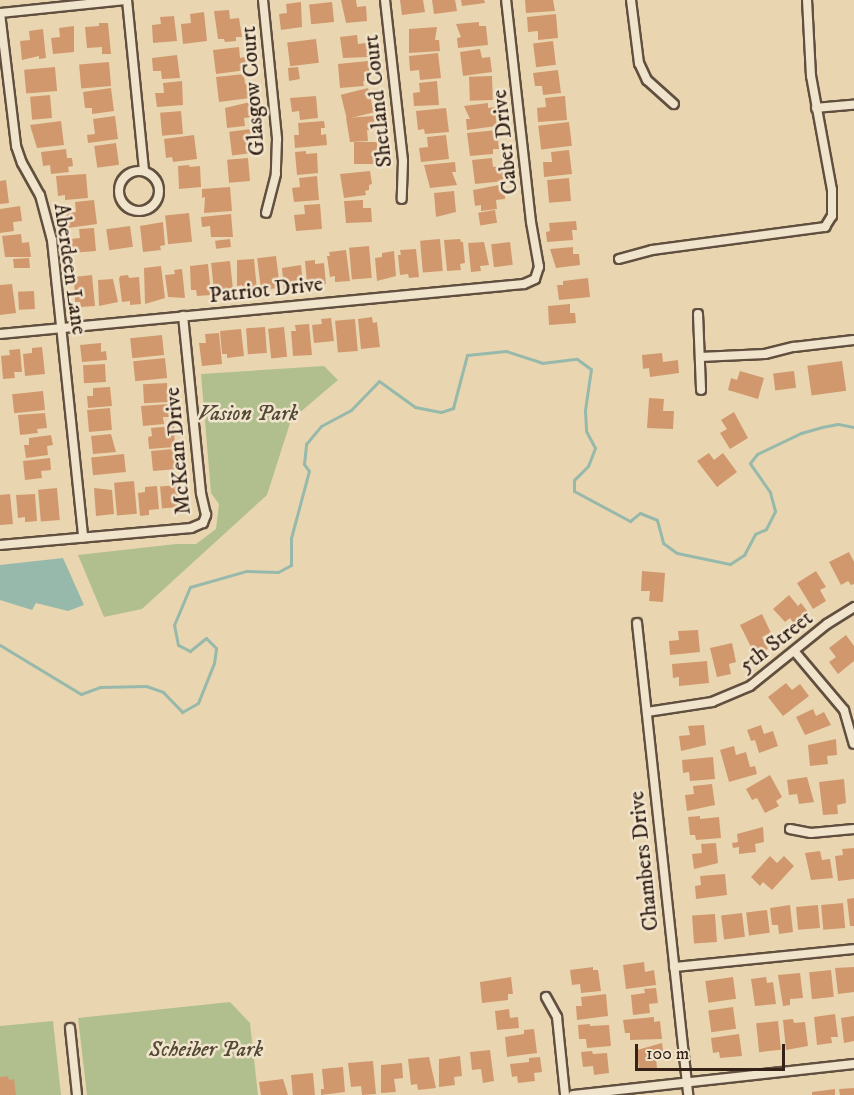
<!DOCTYPE html>
<html>
<head>
<meta charset="utf-8">
<style>
  body { margin:0 }
  #map { position:relative; width:854px; height:1095px; overflow:hidden; background:#e9d6b0; font-family:"IM FELL DW Pica",serif }
  div>[style] { position:absolute }
  .green>* { inset:0; background:#b1bf8f }
  .water>* { inset:0; background:#97b9ab }
  .stream>* { height:3px; margin:-1.5px; padding:0 1.5px; transform-origin:1.5px; border-radius:1.5px; background:#97b9ab }
  .building>* { inset:0; background:#d1986e; transform-origin:0 0 }
  .roads { filter:drop-shadow(2px 0 #614f3f) drop-shadow(-2px 0 #614f3f) drop-shadow(0 2px #614f3f) drop-shadow(0 -2px #614f3f) }
  .street>* { height:8px; margin:-4px; padding:0 4px; transform-origin:4px; border-radius:4px; background:#f1e4cc }
  .street>.ring { margin:-4px; padding:0; box-sizing:content-box; background:none; border:8px solid #f1e4cc; border-radius:50% }
  span { translate:-50% -50%; white-space:nowrap; text-align:center; line-height:1.15; -webkit-text-stroke:5px #f1e4cc; paint-order:stroke }
  .street-label { font-size:22px; color:#342219 }
  .park-label { font-size:22px; color:#534936; font-style:italic }
  .scale { position:absolute; left:635px; top:1044px; width:150px; height:27px; box-sizing:border-box; border:3px solid #342219; border-top:0; padding-left:8px; font-size:18px; line-height:21px; white-space:nowrap; color:#342219; -webkit-text-stroke:4px #f1e4cc; paint-order:stroke }
</style>
</head>
<body>
<div id="map">
  <div class="green">
    <i style="clip-path:polygon(324px 366px,338px 380px,291px 420px,267px 495px,142px 609px,104px 617px,78px 555px,176px 544px,196px 544px,216px 529px,219px 504px,211px 493px,201px 374px)"></i>
    <i style="clip-path:polygon(230px 1002px,250px 1023px,258px 1095px,87px 1095px,78px 1018px)"></i>
    <i style="clip-path:polygon(53px 1021px,61px 1095px,0 1095px,0 1026px)"></i>
  </div>
  <div class="water">
    <i style="clip-path:polygon(63px 558px,84px 605px,68px 611px,36px 603px,32px 610px,0 600px,0 565px)"></i>
  </div>
  <div class="stream">
    <i style="left:0;top:645px;width:95px;rotate:31.2deg"></i>
    <i style="left:81px;top:694px;width:20px;rotate:-20deg"></i>
    <i style="left:100px;top:687px;width:46px;rotate:-1.2deg"></i>
    <i style="left:146px;top:686px;width:18px;rotate:19deg"></i>
    <i style="left:163px;top:692px;width:28px;rotate:46deg"></i>
    <i style="left:182px;top:712px;width:18px;rotate:-29deg"></i>
    <i style="left:198px;top:703px;width:43px;rotate:-68.2deg"></i>
    <i style="left:214px;top:663px;width:15px;rotate:-82deg"></i>
    <i style="left:216px;top:648px;width:14px;rotate:-135deg"></i>
    <i style="left:206px;top:638px;width:21px;rotate:141deg"></i>
    <i style="left:190px;top:651px;width:13px;rotate:-153deg"></i>
    <i style="left:178px;top:645px;width:20px;rotate:-101deg"></i>
    <i style="left:174px;top:625px;width:41px;rotate:-67.2deg"></i>
    <i style="left:190px;top:587px;width:58px;rotate:-15.9deg"></i>
    <i style="left:246px;top:571px;width:32px;rotate:2deg"></i>
    <i style="left:278px;top:572px;width:15px;rotate:-28deg"></i>
    <i style="left:291px;top:565px;width:27px;rotate:-90deg"></i>
    <i style="left:291px;top:538px;width:69px;rotate:-75deg"></i>
    <i style="left:309px;top:471px;width:9px;rotate:-126deg"></i>
    <i style="left:304px;top:464px;width:20px;rotate:-84deg"></i>
    <i style="left:306px;top:444px;width:23px;rotate:-50deg"></i>
    <i style="left:321px;top:426px;width:34px;rotate:-28deg"></i>
    <i style="left:351px;top:410px;width:40px;rotate:-46deg"></i>
    <i style="left:379px;top:381px;width:44px;rotate:35.8deg"></i>
    <i style="left:415px;top:407px;width:26px;rotate:11deg"></i>
    <i style="left:441px;top:412px;width:13px;rotate:-18deg"></i>
    <i style="left:453px;top:408px;width:55px;rotate:-75.2deg"></i>
    <i style="left:467px;top:355px;width:39px;rotate:-6deg"></i>
    <i style="left:506px;top:351px;width:38px;rotate:18deg"></i>
    <i style="left:542px;top:363px;width:35px;rotate:-7deg"></i>
    <i style="left:577px;top:359px;width:17px;rotate:36deg"></i>
    <i style="left:591px;top:369px;width:41px;rotate:98.3deg"></i>
    <i style="left:585px;top:410px;width:21px;rotate:87deg"></i>
    <i style="left:586px;top:431px;width:19px;rotate:62deg"></i>
    <i style="left:595px;top:448px;width:19px;rotate:111deg"></i>
    <i style="left:588px;top:466px;width:20px;rotate:135deg"></i>
    <i style="left:574px;top:480px;width:11px;rotate:90deg"></i>
    <i style="left:574px;top:491px;width:64px;rotate:28.2deg"></i>
    <i style="left:630px;top:521px;width:13px;rotate:-39deg"></i>
    <i style="left:640px;top:513px;width:18px;rotate:22deg"></i>
    <i style="left:657px;top:520px;width:24px;rotate:75deg"></i>
    <i style="left:663px;top:543px;width:17px;rotate:36deg"></i>
    <i style="left:677px;top:553px;width:54px;rotate:11.7deg"></i>
    <i style="left:730px;top:564px;width:17px;rotate:-33deg"></i>
    <i style="left:744px;top:555px;width:24px;rotate:-62deg"></i>
    <i style="left:755px;top:534px;width:12px;rotate:-24deg"></i>
    <i style="left:766px;top:529px;width:20px;rotate:-63deg"></i>
    <i style="left:775px;top:511px;width:20px;rotate:-105deg"></i>
    <i style="left:770px;top:492px;width:35px;rotate:-125deg"></i>
    <i style="left:750px;top:463px;width:11px;rotate:-52deg"></i>
    <i style="left:757px;top:454px;width:49px;rotate:-25.5deg"></i>
    <i style="left:801px;top:433px;width:22px;rotate:-16deg"></i>
    <i style="left:822px;top:427px;width:16px;rotate:-11deg"></i>
    <i style="left:838px;top:424px;width:16px;rotate:11deg"></i>
  </div>
  <div class="building">
    <i style="clip-path:polygon(341px 0,356px 0,357px 7px,366px 6px,367px 21px,346px 23px)"></i>
    <i style="clip-path:polygon(400px 0,423px 0,425px 12px,402px 15px)"></i>
    <i style="clip-path:polygon(432px 0,455px 0,457px 11px,434px 14px)"></i>
    <i style="clip-path:polygon(461px 0,484px 0,485px 3px,462px 6px)"></i>
    <i style="clip-path:polygon(525px 0,553px 0,555px 11px,526px 13px)"></i>
    <i style="clip-path:polygon(301px 2px,302px 27px,281px 30px,279px 14px,287px 13px,286px 4px)"></i>
    <i style="left:332px;top:2px;width:20px;height:23px;rotate:84deg"></i>
    <i style="clip-path:polygon(229px 10px,230px 19px,239px 18px,242px 37px,236px 37px,236px 41px,225px 42px,224px 39px,218px 39px,214px 11px)"></i>
    <i style="clip-path:polygon(204px 12px,207px 41px,183px 44px,181px 24px,191px 23px,190px 14px)"></i>
    <i style="clip-path:polygon(556px 14px,558px 38px,538px 40px,538px 31px,528px 32px,527px 17px)"></i>
    <i style="clip-path:polygon(174px 16px,177px 41px,153px 43px,152px 25px,161px 24px,160px 17px)"></i>
    <i style="clip-path:polygon(479px 22px,479px 26px,486px 26px,488px 45px,458px 48px,457px 38px,461px 37px,456px 24px)"></i>
    <i style="clip-path:polygon(99px 23px,108px 23px,111px 54px,102px 54px,102px 47px,87px 48px,85px 27px,99px 26px)"></i>
    <i style="clip-path:polygon(74px 26px,74px 52px,53px 54px,51px 38px,60px 37px,59px 28px)"></i>
    <i style="clip-path:polygon(437px 27px,435px 40px,439px 40px,440px 51px,409px 53px,409px 29px)"></i>
    <i style="clip-path:polygon(43px 29px,46px 58px,39px 59px,39px 56px,22px 60px,20px 41px,30px 40px,29px 31px)"></i>
    <i style="clip-path:polygon(357px 35px,358px 44px,366px 43px,368px 57px,343px 58px,340px 37px)"></i>
    <i style="left:316px;top:39px;width:24px;height:29px;rotate:83deg"></i>
    <i style="left:553px;top:41px;width:24px;height:20px;rotate:83deg"></i>
    <i style="clip-path:polygon(239px 47px,240px 58px,245px 57px,247px 70px,216px 74px,213px 50px)"></i>
    <i style="clip-path:polygon(480px 49px,482px 58px,490px 57px,492px 72px,463px 76px,460px 52px)"></i>
    <i style="clip-path:polygon(438px 53px,441px 78px,420px 80px,419px 70px,410px 71px,409px 56px)"></i>
    <i style="clip-path:polygon(177px 55px,180px 78px,162px 79px,161px 71px,153px 71px,152px 58px)"></i>
    <i style="clip-path:polygon(368px 61px,370px 75px,367px 75px,367px 81px,363px 81px,364px 86px,340px 88px,338px 64px)"></i>
    <i style="left:109px;top:62px;width:24px;height:30px;rotate:85deg"></i>
    <i style="left:55px;top:67px;width:24px;height:31px;rotate:85deg"></i>
    <i style="clip-path:polygon(298px 67px,300px 79px,289px 81px,288px 68px)"></i>
    <i style="clip-path:polygon(558px 70px,561px 93px,543px 95px,542px 86px,535px 86px,533px 73px)"></i>
    <i style="clip-path:polygon(244px 74px,245px 84px,248px 83px,250px 98px,219px 102px,216px 77px)"></i>
    <i style="left:492px;top:76px;width:24px;height:23px;rotate:88deg"></i>
    <i style="clip-path:polygon(182px 81px,183px 105px,157px 107px,155px 93px,164px 93px,163px 83px)"></i>
    <i style="clip-path:polygon(437px 81px,439px 105px,414px 106px,413px 93px,420px 92px,419px 83px)"></i>
    <i style="clip-path:polygon(111px 88px,114px 111px,92px 114px,92px 108px,85px 108px,83px 92px)"></i>
    <i style="left:368px;top:88px;width:25px;height:28px;rotate:76deg"></i>
    <i style="left:50px;top:95px;width:23px;height:20px;rotate:85deg"></i>
    <i style="clip-path:polygon(316px 96px,318px 118px,300px 120px,299px 111px,292px 112px,290px 98px)"></i>
    <i style="clip-path:polygon(565px 96px,567px 120px,538px 122px,537px 108px,546px 107px,545px 98px)"></i>
    <i style="clip-path:polygon(250px 102px,252px 117px,244px 118px,245px 126px,227px 128px,225px 108px)"></i>
    <i style="clip-path:polygon(488px 103px,488px 108px,495px 107px,497px 126px,467px 130px,466px 119px,470px 119px,464px 106px)"></i>
    <i style="clip-path:polygon(446px 108px,449px 132px,425px 134px,424px 129px,418px 130px,416px 111px)"></i>
    <i style="left:181px;top:111px;width:23px;height:21px;rotate:85deg"></i>
    <i style="clip-path:polygon(115px 116px,118px 139px,88px 143px,87px 135px,95px 134px,93px 119px)"></i>
    <i style="clip-path:polygon(374px 116px,375px 130px,367px 130px,368px 141px,350px 142px,346px 118px)"></i>
    <i style="clip-path:polygon(61px 121px,64px 145px,37px 148px,30px 125px)"></i>
    <i style="clip-path:polygon(324px 121px,325px 128px,321px 128px,321px 135px,326px 134px,327px 145px,295px 148px,294px 135px,299px 135px,298px 123px)"></i>
    <i style="left:569px;top:122px;width:24px;height:31px;rotate:83deg"></i>
    <i style="left:251px;top:129px;width:24px;height:22px;rotate:83deg"></i>
    <i style="clip-path:polygon(497px 130px,499px 149px,493px 149px,493px 154px,470px 156px,467px 133px)"></i>
    <i style="clip-path:polygon(194px 135px,197px 159px,173px 162px,172px 157px,166px 158px,164px 139px)"></i>
    <i style="clip-path:polygon(446px 135px,449px 159px,421px 162px,419px 148px,428px 147px,427px 137px)"></i>
    <i style="left:377px;top:142px;width:22px;height:23px;rotate:90deg"></i>
    <i style="left:116px;top:143px;width:22px;height:22px;rotate:82deg"></i>
    <i style="clip-path:polygon(66px 149px,67px 158px,72px 158px,73px 166px,68px 167px,69px 172px,51px 174px,50px 165px,43px 166px,41px 152px)"></i>
    <i style="clip-path:polygon(569px 150px,572px 174px,544px 177px,543px 162px,552px 162px,551px 152px)"></i>
    <i style="clip-path:polygon(306px 151px,306px 154px,317px 153px,318px 173px,297px 175px,295px 152px)"></i>
    <i style="left:248px;top:158px;width:23px;height:21px;rotate:85deg"></i>
    <i style="clip-path:polygon(492px 158px,493px 167px,502px 166px,504px 181px,475px 184px,472px 160px)"></i>
    <i style="clip-path:polygon(455px 162px,456px 172px,452px 172px,457px 185px,430px 188px,424px 165px)"></i>
    <i style="clip-path:polygon(189px 165px,190px 167px,200px 166px,201px 187px,179px 189px,178px 166px)"></i>
    <i style="clip-path:polygon(370px 171px,372px 184px,369px 185px,369px 190px,365px 191px,366px 195px,344px 198px,340px 174px)"></i>
    <i style="clip-path:polygon(86px 174px,88px 198px,65px 200px,65px 195px,58px 196px,56px 176px)"></i>
    <i style="clip-path:polygon(317px 176px,319px 200px,294px 202px,292px 188px,300px 187px,299px 178px)"></i>
    <i style="left:569px;top:178px;width:23px;height:22px;rotate:85deg"></i>
    <i style="clip-path:polygon(6px 180px,9px 203px,0 204px,0 181px)"></i>
    <i style="clip-path:polygon(504px 184px,505px 199px,496px 200px,497px 209px,481px 211px,481px 205px,475px 206px,473px 190px)"></i>
    <i style="clip-path:polygon(230px 187px,232px 211px,204px 213px,205px 197px,202px 198px,202px 189px)"></i>
    <i style="clip-path:polygon(454px 191px,456px 212px,436px 217px,434px 193px)"></i>
    <i style="clip-path:polygon(94px 200px,97px 224px,68px 228px,66px 213px,76px 212px,75px 202px)"></i>
    <i style="clip-path:polygon(363px 200px,363px 208px,371px 208px,372px 222px,346px 223px,344px 201px)"></i>
    <i style="clip-path:polygon(320px 204px,322px 229px,296px 231px,294px 215px,305px 214px,304px 205px)"></i>
    <i style="clip-path:polygon(20px 206px,22px 221px,13px 222px,14px 231px,0 233px,0 209px)"></i>
    <i style="left:495px;top:210px;width:13px;height:17px;rotate:81deg"></i>
    <i style="left:189px;top:213px;width:29px;height:24px;rotate:84deg"></i>
    <i style="clip-path:polygon(231px 214px,233px 237px,211px 237px,210px 226px,202px 227px,201px 217px)"></i>
    <i style="clip-path:polygon(576px 221px,577px 230px,572px 230px,573px 240px,547px 242px,546px 232px,550px 231px,549px 223px)"></i>
    <i style="clip-path:polygon(163px 222px,165px 245px,160px 246px,161px 250px,143px 252px,140px 226px)"></i>
    <i style="left:130px;top:226px;width:21px;height:24px;rotate:82deg"></i>
    <i style="clip-path:polygon(94px 228px,96px 251px,71px 253px,70px 239px,80px 238px,79px 229px)"></i>
    <i style="clip-path:polygon(21px 234px,22px 243px,29px 242px,31px 257px,5px 257px,2px 236px)"></i>
    <i style="left:230px;top:239px;width:8px;height:15px;rotate:83deg"></i>
    <i style="left:440px;top:239px;width:32px;height:20px;rotate:85deg"></i>
    <i style="clip-path:polygon(460px 239px,461px 242px,463px 242px,465px 263px,460px 264px,461px 270px,447px 271px,444px 240px)"></i>
    <i style="clip-path:polygon(484px 242px,489px 265px,480px 266px,481px 271px,471px 272px,468px 243px)"></i>
    <i style="left:510px;top:242px;width:23px;height:19px;rotate:83deg"></i>
    <i style="left:369px;top:246px;width:32px;height:20px;rotate:85deg"></i>
    <i style="clip-path:polygon(573px 247px,573px 254px,579px 254px,580px 265px,556px 268px,550px 249px)"></i>
    <i style="clip-path:polygon(416px 249px,419px 277px,409px 278px,408px 274px,400px 275px,398px 255px,401px 255px,400px 250px)"></i>
    <i style="clip-path:polygon(346px 250px,350px 281px,335px 282px,335px 276px,330px 277px,327px 256px,330px 256px,329px 252px)"></i>
    <i style="clip-path:polygon(394px 251px,396px 276px,377px 281px,375px 258px,382px 257px,382px 253px)"></i>
    <i style="left:276px;top:256px;width:32px;height:19px;rotate:83deg"></i>
    <i style="clip-path:polygon(29px 258px,30px 268px,14px 268px,13px 259px)"></i>
    <i style="clip-path:polygon(254px 259px,257px 290px,242px 292px,242px 285px,237px 286px,237px 260px)"></i>
    <i style="clip-path:polygon(315px 260px,315px 264px,324px 263px,326px 284px,307px 284px,305px 261px)"></i>
    <i style="left:230px;top:261px;width:31px;height:19px;rotate:84deg"></i>
    <i style="clip-path:polygon(208px 264px,211px 295px,197px 296px,196px 290px,191px 290px,190px 266px)"></i>
    <i style="clip-path:polygon(301px 265px,303px 284px,284px 290px,282px 268px)"></i>
    <i style="clip-path:polygon(161px 266px,165px 298px,145px 304px,144px 268px)"></i>
    <i style="clip-path:polygon(182px 269px,185px 298px,168px 297px,165px 275px,175px 274px,174px 270px)"></i>
    <i style="clip-path:polygon(92px 275px,95px 306px,81px 307px,80px 302px,75px 302px,74px 277px)"></i>
    <i style="clip-path:polygon(128px 275px,129px 278px,139px 277px,141px 304px,130px 305px,130px 301px,122px 302px,119px 279px,120px 276px)"></i>
    <i style="clip-path:polygon(588px 278px,590px 297px,559px 300px,557px 285px,563px 285px,563px 281px)"></i>
    <i style="clip-path:polygon(113px 279px,118px 302px,99px 306px,98px 280px)"></i>
    <i style="clip-path:polygon(12px 284px,16px 313px,0 315px,0 285px)"></i>
    <i style="left:34px;top:291px;width:18px;height:16px;rotate:87deg"></i>
    <i style="clip-path:polygon(570px 304px,570px 313px,575px 313px,576px 323px,549px 325px,548px 306px)"></i>
    <i style="clip-path:polygon(372px 317px,373px 323px,377px 322px,380px 347px,361px 349px,358px 319px)"></i>
    <i style="clip-path:polygon(331px 318px,334px 341px,314px 343px,312px 325px,322px 324px,321px 319px)"></i>
    <i style="left:355px;top:319px;width:32px;height:20px;rotate:85deg"></i>
    <i style="clip-path:polygon(309px 324px,312px 355px,293px 356px,291px 331px,296px 331px,295px 325px)"></i>
    <i style="left:265px;top:327px;width:26px;height:19px;rotate:86deg"></i>
    <i style="left:284px;top:327px;width:30px;height:16px;rotate:84deg"></i>
    <i style="clip-path:polygon(241px 329px,244px 356px,227px 358px,227px 354px,222px 354px,220px 331px)"></i>
    <i style="clip-path:polygon(219px 333px,222px 364px,202px 366px,199px 343px,206px 343px,205px 334px)"></i>
    <i style="left:162px;top:335px;width:20px;height:32px;rotate:84deg"></i>
    <i style="clip-path:polygon(101px 343px,101px 352px,106px 351px,107px 360px,82px 362px,80px 345px)"></i>
    <i style="clip-path:polygon(42px 347px,45px 374px,25px 376px,23px 354px,32px 353px,32px 348px)"></i>
    <i style="clip-path:polygon(20px 349px,22px 372px,14px 372px,15px 378px,3px 379px,1px 356px,10px 355px,9px 350px)"></i>
    <i style="clip-path:polygon(662px 353px,663px 362px,678px 360px,679px 373px,650px 377px,649px 368px,643px 369px,642px 355px)"></i>
    <i style="left:165px;top:358px;width:20px;height:32px;rotate:84deg"></i>
    <i style="left:842px;top:361px;width:30px;height:35px;rotate:82deg"></i>
    <i style="left:105px;top:364px;width:18px;height:22px;rotate:87deg"></i>
    <i style="clip-path:polygon(740px 371px,764px 378px,758px 399px,728px 390px,731px 378px,737px 380px)"></i>
    <i style="left:794px;top:371px;width:17px;height:21px;rotate:83deg"></i>
    <i style="left:167px;top:383px;width:19px;height:24px;rotate:87deg"></i>
    <i style="clip-path:polygon(110px 387px,112px 406px,88px 408px,87px 396px,93px 396px,93px 388px)"></i>
    <i style="left:43px;top:391px;width:19px;height:31px;rotate:84deg"></i>
    <i style="clip-path:polygon(649px 398px,664px 399px,663px 411px,674px 411px,673px 429px,647px 428px)"></i>
    <i style="clip-path:polygon(169px 404px,171px 417px,163px 417px,164px 424px,143px 426px,141px 406px)"></i>
    <i style="left:110px;top:408px;width:22px;height:23px;rotate:85deg"></i>
    <i style="clip-path:polygon(734px 412px,748px 438px,730px 449px,720px 433px,727px 429px,721px 420px)"></i>
    <i style="clip-path:polygon(45px 413px,47px 428px,37px 429px,38px 433px,20px 435px,18px 415px)"></i>
    <i style="clip-path:polygon(174px 426px,175px 447px,149px 449px,148px 437px,152px 436px,151px 428px)"></i>
    <i style="clip-path:polygon(111px 434px,116px 452px,93px 454px,91px 436px)"></i>
    <i style="clip-path:polygon(51px 435px,53px 445px,47px 446px,48px 455px,26px 458px,24px 445px,29px 445px,29px 438px)"></i>
    <i style="clip-path:polygon(173px 449px,178px 469px,153px 471px,151px 451px)"></i>
    <i style="clip-path:polygon(709px 453px,714px 460px,723px 453px,737px 472px,717px 487px,697px 461px)"></i>
    <i style="left:124px;top:454px;width:18px;height:33px;rotate:84deg"></i>
    <i style="clip-path:polygon(50px 458px,51px 470px,41px 471px,42px 478px,25px 480px,23px 461px)"></i>
    <i style="left:134px;top:481px;width:33px;height:20px;rotate:85deg"></i>
    <i style="left:177px;top:485px;width:22px;height:17px;rotate:85deg"></i>
    <i style="clip-path:polygon(157px 486px,159px 509px,149px 510px,149px 515px,140px 516px,138px 493px,145px 492px,145px 487px)"></i>
    <i style="left:57px;top:488px;width:32px;height:19px;rotate:85deg"></i>
    <i style="clip-path:polygon(94px 488px,112px 490px,114px 514px,96px 516px)"></i>
    <i style="clip-path:polygon(10px 494px,13px 524px,0 525px,0 495px)"></i>
    <i style="clip-path:polygon(35px 494px,37px 521px,25px 522px,25px 517px,18px 518px,16px 495px)"></i>
    <i style="clip-path:polygon(849px 552px,854px 562px,854px 584px,851px 585px,848px 581px,841px 585px,829px 562px)"></i>
    <i style="clip-path:polygon(642px 571px,665px 573px,663px 602px,649px 601px,650px 591px,641px 591px)"></i>
    <i style="clip-path:polygon(816px 571px,826px 587px,820px 590px,826px 601px,813px 609px,797px 583px)"></i>
    <i style="clip-path:polygon(789px 595px,798px 606px,801px 603px,808px 612px,794px 624px,790px 618px,785px 622px,773px 609px)"></i>
    <i style="clip-path:polygon(762px 614px,771px 633px,762px 637px,768px 649px,755px 655px,740px 625px)"></i>
    <i style="clip-path:polygon(698px 630px,700px 652px,670px 655px,669px 641px,679px 640px,678px 631px)"></i>
    <i style="clip-path:polygon(846px 635px,854px 646px,854px 661px,838px 674px,829px 662px,836px 657px,829px 648px)"></i>
    <i style="clip-path:polygon(732px 643px,736px 662px,729px 664px,731px 674px,717px 677px,710px 648px)"></i>
    <i style="clip-path:polygon(707px 661px,709px 683px,679px 686px,679px 677px,673px 678px,672px 664px)"></i>
    <i style="clip-path:polygon(786px 683px,792px 690px,800px 684px,809px 696px,783px 716px,768px 697px)"></i>
    <i style="clip-path:polygon(813px 709px,816px 716px,824px 712px,831px 725px,805px 735px,796px 717px)"></i>
    <i style="clip-path:polygon(704px 725px,706px 745px,681px 751px,679px 736px,690px 735px,688px 726px)"></i>
    <i style="clip-path:polygon(761px 725px,764px 734px,773px 731px,778px 746px,759px 753px,755px 740px,751px 741px,747px 730px)"></i>
    <i style="clip-path:polygon(836px 739px,837px 755px,827px 756px,828px 764px,810px 766px,808px 745px)"></i>
    <i style="clip-path:polygon(734px 746px,736px 755px,746px 752px,750px 767px,755px 766px,757px 774px,729px 782px,720px 750px)"></i>
    <i style="clip-path:polygon(713px 757px,715px 779px,690px 781px,689px 772px,683px 773px,682px 760px)"></i>
    <i style="clip-path:polygon(770px 775px,782px 797px,776px 801px,779px 806px,765px 813px,757px 798px,752px 800px,746px 789px)"></i>
    <i style="clip-path:polygon(807px 777px,814px 802px,799px 804px,797px 794px,789px 795px,787px 780px)"></i>
    <i style="clip-path:polygon(844px 779px,846px 803px,837px 805px,838px 814px,823px 815px,819px 782px)"></i>
    <i style="clip-path:polygon(712px 784px,715px 805px,687px 811px,685px 795px,694px 794px,693px 786px)"></i>
    <i style="clip-path:polygon(700px 816px,700px 819px,719px 817px,721px 838px,696px 840px,695px 835px,690px 835px,688px 817px)"></i>
    <i style="clip-path:polygon(763px 827px,764px 842px,755px 844px,756px 852px,739px 854px,739px 847px,733px 848px,732px 843px,738px 842px,737px 834px)"></i>
    <i style="clip-path:polygon(716px 843px,718px 863px,694px 869px,692px 854px,702px 853px,701px 844px)"></i>
    <i style="clip-path:polygon(854px 848px,854px 879px,838px 881px,835px 856px,843px 855px,842px 849px)"></i>
    <i style="clip-path:polygon(820px 851px,822px 860px,830px 859px,833px 878px,811px 880px,805px 853px)"></i>
    <i style="clip-path:polygon(770px 856px,777px 863px,784px 856px,794px 866px,772px 890px,763px 882px,760px 886px,751px 877px)"></i>
    <i style="clip-path:polygon(725px 874px,727px 895px,696px 899px,695px 886px,701px 885px,700px 876px)"></i>
    <i style="clip-path:polygon(854px 898px,854px 926px,850px 926px,847px 899px)"></i>
    <i style="left:843px;top:903px;width:25px;height:22px;rotate:85deg"></i>
    <i style="clip-path:polygon(790px 905px,793px 932px,779px 934px,778px 925px,772px 925px,770px 908px)"></i>
    <i style="left:818px;top:905px;width:23px;height:22px;rotate:85deg"></i>
    <i style="left:767px;top:910px;width:23px;height:21px;rotate:83deg"></i>
    <i style="left:742px;top:913px;width:24px;height:21px;rotate:83deg"></i>
    <i style="left:715px;top:914px;width:28px;height:23px;rotate:86deg"></i>
    <i style="clip-path:polygon(644px 962px,645px 972px,654px 970px,656px 985px,626px 989px,623px 965px)"></i>
    <i style="clip-path:polygon(593px 967px,593px 970px,598px 970px,601px 991px,581px 993px,580px 984px,572px 985px,570px 970px)"></i>
    <i style="clip-path:polygon(854px 967px,854px 992px,838px 994px,835px 968px)"></i>
    <i style="left:831px;top:970px;width:27px;height:22px;rotate:84deg"></i>
    <i style="clip-path:polygon(800px 973px,803px 998px,790px 999px,790px 1005px,783px 1006px,778px 975px)"></i>
    <i style="clip-path:polygon(511px 977px,513px 994px,508px 994px,508px 1000px,482px 1003px,480px 982px)"></i>
    <i style="left:733px;top:977px;width:22px;height:28px;rotate:82deg"></i>
    <i style="clip-path:polygon(766px 977px,767px 983px,773px 982px,776px 1004px,755px 1006px,751px 979px)"></i>
    <i style="clip-path:polygon(656px 988px,658px 1003px,649px 1004px,650px 1013px,633px 1015px,631px 995px,645px 993px,644px 989px)"></i>
    <i style="clip-path:polygon(606px 994px,608px 1016px,577px 1020px,576px 1006px,582px 1006px,581px 997px)"></i>
    <i style="left:733px;top:1007px;width:22px;height:25px;rotate:82deg"></i>
    <i style="clip-path:polygon(509px 1009px,510px 1018px,518px 1017px,519px 1028px,497px 1030px,495px 1011px)"></i>
    <i style="clip-path:polygon(835px 1014px,838px 1037px,831px 1037px,832px 1043px,817px 1045px,814px 1017px)"></i>
    <i style="clip-path:polygon(854px 1016px,854px 1041px,844px 1043px,841px 1018px)"></i>
    <i style="clip-path:polygon(654px 1017px,654px 1022px,660px 1021px,662px 1039px,630px 1040px,630px 1033px,625px 1033px,623px 1020px)"></i>
    <i style="clip-path:polygon(793px 1019px,794px 1023px,805px 1022px,808px 1046px,786px 1050px,783px 1020px)"></i>
    <i style="left:778px;top:1021px;width:29px;height:22px;rotate:84deg"></i>
    <i style="clip-path:polygon(590px 1024px,590px 1026px,609px 1025px,611px 1046px,587px 1048px,586px 1039px,579px 1039px,578px 1025px)"></i>
    <i style="clip-path:polygon(534px 1029px,537px 1053px,507px 1057px,505px 1037px,524px 1034px,524px 1030px)"></i>
    <i style="clip-path:polygon(739px 1034px,742px 1056px,720px 1058px,719px 1052px,713px 1053px,711px 1038px)"></i>
    <i style="clip-path:polygon(662px 1043px,664px 1058px,656px 1059px,657px 1068px,639px 1070px,637px 1050px)"></i>
    <i style="clip-path:polygon(490px 1050px,494px 1081px,483px 1083px,481px 1069px,472px 1070px,470px 1052px)"></i>
    <i style="clip-path:polygon(592px 1051px,593px 1054px,607px 1053px,609px 1073px,594px 1075px,593px 1066px,583px 1067px,581px 1052px)"></i>
    <i style="clip-path:polygon(460px 1056px,462px 1076px,454px 1077px,455px 1085px,439px 1087px,439px 1059px)"></i>
    <i style="clip-path:polygon(429px 1057px,436px 1088px,418px 1090px,417px 1084px,411px 1085px,408px 1059px)"></i>
    <i style="clip-path:polygon(540px 1057px,542px 1072px,534px 1073px,535px 1081px,518px 1083px,517px 1076px,512px 1077px,510px 1064px,529px 1062px,529px 1058px)"></i>
    <i style="clip-path:polygon(373px 1061px,376px 1094px,362px 1095px,361px 1086px,351px 1087px,348px 1063px)"></i>
    <i style="clip-path:polygon(402px 1063px,403px 1078px,394px 1079px,396px 1092px,381px 1093px,381px 1065px)"></i>
    <i style="clip-path:polygon(343px 1067px,345px 1092px,321px 1095px,321px 1089px,324px 1089px,322px 1069px)"></i>
    <i style="left:313px;top:1073px;width:22px;height:22px;rotate:85deg"></i>
    <i style="clip-path:polygon(8px 1076px,9px 1080px,14px 1079px,16px 1095px,0 1095px,0 1077px)"></i>
    <i style="clip-path:polygon(283px 1079px,288px 1095px,261px 1095px,259px 1082px)"></i>
    <i style="clip-path:polygon(854px 1088px,854px 1095px,840px 1095px,839px 1089px)"></i>
    <i style="clip-path:polygon(835px 1089px,835px 1095px,812px 1095px,812px 1092px)"></i>
  </div>
  <div class="roads">
    <div class="street">
      <i style="left:127px;top:0;width:171px;rotate:84.3deg"></i>
      <i style="left:263px;top:0;width:140px;rotate:84.2deg"></i>
      <i style="left:277px;top:139px;width:35px;rotate:92deg"></i>
      <i style="left:276px;top:174px;width:40px;rotate:104.4deg"></i>
      <i style="left:385px;top:0;width:162px;rotate:83.6deg"></i>
      <i style="left:403px;top:161px;width:38px;rotate:92deg"></i>
      <i style="left:631px;top:0;width:64px;rotate:82.8deg"></i>
      <i style="left:639px;top:63px;width:19px;rotate:65deg"></i>
      <i style="left:647px;top:80px;width:36px;rotate:42deg"></i>
      <i style="left:0;top:13px;width:134px;rotate:83.1deg"></i>
      <i style="left:16px;top:146px;width:18px;rotate:71deg"></i>
      <i style="left:22px;top:163px;width:37px;rotate:61deg"></i>
      <i style="left:40px;top:195px;width:47px;rotate:75.1deg"></i>
      <i style="left:52px;top:240px;width:299px;rotate:84deg"></i>
      <i style="left:0;top:13px;width:127px;rotate:-5.9deg"></i>
      <i style="left:816px;top:108px;width:38px;rotate:-5deg"></i>
      <i class="ring" style="left:119px;top:171px;width:32px;height:32px"></i>
      <i style="left:619px;top:259px;width:34px;rotate:-15deg"></i>
      <i style="left:652px;top:250px;width:175px;rotate:-7.6deg"></i>
      <i style="left:825px;top:227px;width:13px;rotate:-58deg"></i>
      <i style="left:832px;top:216px;width:26px;rotate:-90deg"></i>
      <i style="left:832px;top:190px;width:116px;rotate:-100.4deg"></i>
      <i style="left:811px;top:76px;width:76px;rotate:-93deg"></i>
      <i style="left:698px;top:314px;width:76px;rotate:87.7deg"></i>
      <i style="left:0;top:334px;width:526px;rotate:-5.45deg"></i>
      <i style="left:524px;top:284px;width:12px;rotate:-24deg"></i>
      <i style="left:535px;top:279px;width:13px;rotate:-72deg"></i>
      <i style="left:539px;top:267px;width:46px;rotate:-100.1deg"></i>
      <i style="left:531px;top:222px;width:223px;rotate:-96.4deg"></i>
      <i style="left:700px;top:357px;width:65px;rotate:-2.6deg"></i>
      <i style="left:765px;top:354px;width:30px;rotate:-14deg"></i>
      <i style="left:794px;top:347px;width:60px;rotate:-6.7deg"></i>
      <i style="left:0;top:545px;width:192px;rotate:-5.1deg"></i>
      <i style="left:191px;top:528px;width:13px;rotate:-23deg"></i>
      <i style="left:203px;top:523px;width:9px;rotate:-69deg"></i>
      <i style="left:206px;top:515px;width:23px;rotate:-103deg"></i>
      <i style="left:201px;top:493px;width:178px;rotate:-95.8deg"></i>
      <i style="left:637px;top:623px;width:475px;rotate:83.8deg"></i>
      <i style="left:795px;top:652px;width:76px;rotate:49.8deg"></i>
      <i style="left:844px;top:710px;width:35px;rotate:74deg"></i>
      <i style="left:647px;top:712px;width:66px;rotate:-8.7deg"></i>
      <i style="left:712px;top:702px;width:41px;rotate:-22.8deg"></i>
      <i style="left:750px;top:686px;width:99px;rotate:-38.8deg"></i>
      <i style="left:827px;top:624px;width:32px;rotate:-32deg"></i>
      <i style="left:790px;top:829px;width:21px;rotate:11deg"></i>
      <i style="left:811px;top:833px;width:43px;rotate:-5.3deg"></i>
      <i style="left:674px;top:967px;width:181px;rotate:-5.7deg"></i>
      <i style="left:546px;top:997px;width:23px;rotate:61deg"></i>
      <i style="left:557px;top:1017px;width:78px;rotate:84.1deg"></i>
      <i style="left:70px;top:1028px;width:67px;rotate:84deg"></i>
      <i style="left:573px;top:1095px;width:283px;rotate:-6.3deg"></i>
    </div>
  </div>
  <div class="street-label">
    <span style="left:253px;top:91px;rotate:-94deg">Glasgow Court</span>
    <span style="left:378px;top:101px;rotate:-96deg">Shetland Court</span>
    <span style="left:505px;top:142px;rotate:-96deg">Caber Drive</span>
    <span style="left:70px;top:269px;rotate:82deg">Aberdeen Lane</span>
    <span style="left:266px;top:290px;rotate:-6deg">Patriot Drive</span>
    <span style="left:178px;top:451px;rotate:-95deg">McKean Drive</span>
    <span style="left:776px;top:642px;rotate:-38deg">5th Street</span>
    <span style="left:644px;top:861px;rotate:-96deg">Chambers Drive</span>
  </div>
  <div class="park-label">
    <span style="left:248px;top:414px">Vasion Park</span>
    <span style="left:206px;top:1050px">Scheiber Park</span>
  </div>
  <div class="scale">100 m</div>
</div>
</body>
</html>
